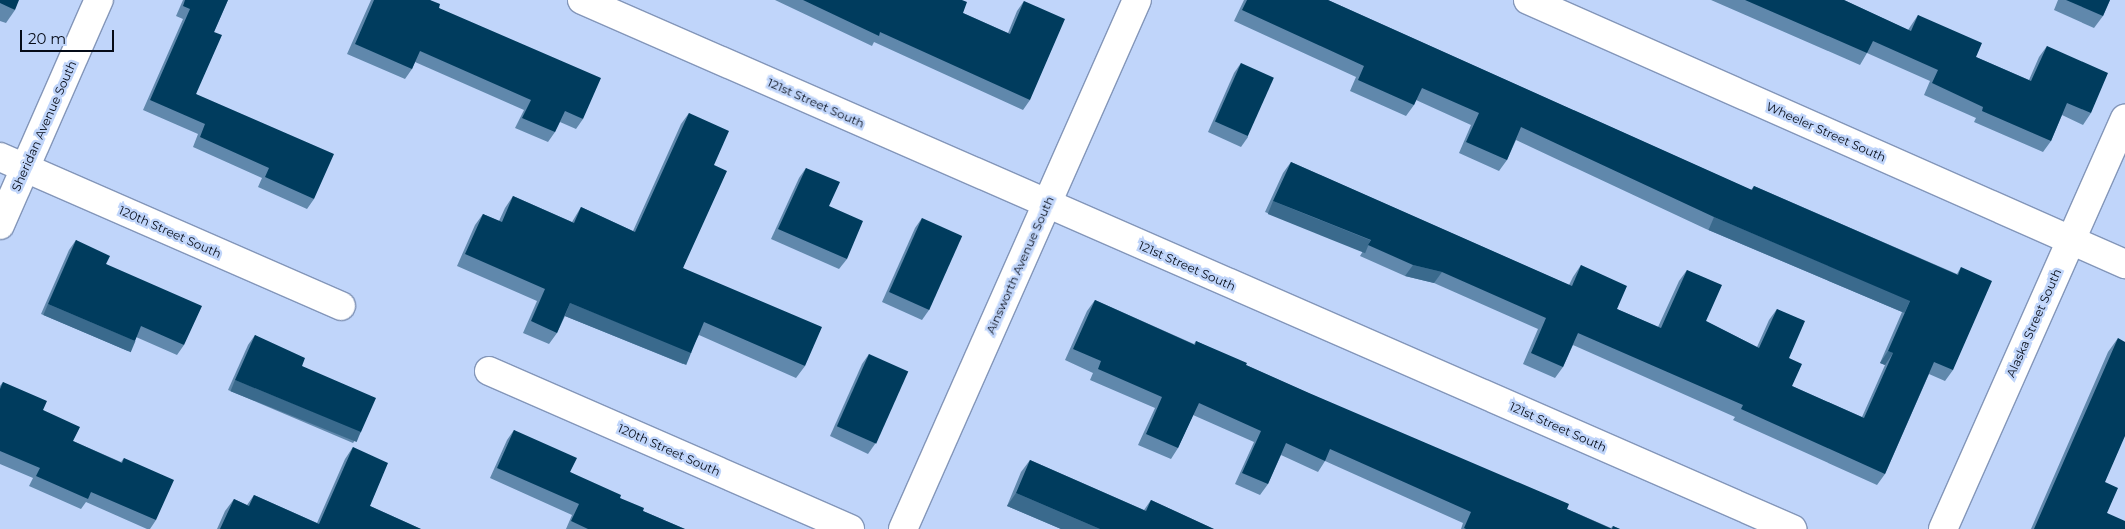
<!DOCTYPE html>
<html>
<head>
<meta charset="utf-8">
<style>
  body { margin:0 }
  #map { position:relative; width:2125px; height:529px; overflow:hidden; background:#c0d5fa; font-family:Montserrat,sans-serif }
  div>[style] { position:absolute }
  .roads { filter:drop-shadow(1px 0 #8396b9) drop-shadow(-1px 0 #8396b9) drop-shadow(0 1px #8396b9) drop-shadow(0 -1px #8396b9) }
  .minor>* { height:28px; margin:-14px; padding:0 14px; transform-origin:14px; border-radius:14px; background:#fff }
  .wall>* { inset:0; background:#6088ac }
  .shaded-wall>* { inset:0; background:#3a6a8d; transform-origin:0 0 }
  .building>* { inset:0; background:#003c5e; transform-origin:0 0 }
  span { translate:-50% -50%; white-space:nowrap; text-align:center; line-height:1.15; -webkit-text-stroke:5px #c0d5fa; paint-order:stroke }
  .street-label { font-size:12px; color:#050b17 }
  .scale { position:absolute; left:20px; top:30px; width:94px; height:22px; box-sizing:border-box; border:2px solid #050b17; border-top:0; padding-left:6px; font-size:15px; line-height:18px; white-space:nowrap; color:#050b17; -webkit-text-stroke:4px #c0d5fa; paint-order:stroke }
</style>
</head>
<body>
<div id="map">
  <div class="roads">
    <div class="minor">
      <i style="left:582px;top:0;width:1321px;rotate:23.61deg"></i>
      <i style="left:1528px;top:0;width:653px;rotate:23.86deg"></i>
      <i style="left:0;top:157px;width:372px;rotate:23.6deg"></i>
      <i style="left:0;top:225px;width:246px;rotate:-66.3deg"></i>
      <i style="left:489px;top:371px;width:394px;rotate:23.6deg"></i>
      <i style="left:903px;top:529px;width:578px;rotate:-66.14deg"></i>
      <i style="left:1943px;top:529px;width:449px;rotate:-66.1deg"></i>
    </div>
  </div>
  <div class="wall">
    <i style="clip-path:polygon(0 0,15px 10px,6px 23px,0 21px)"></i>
    <i style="clip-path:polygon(183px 0,228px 0,214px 32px,196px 94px,314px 199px,307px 209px,258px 187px,262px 178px,193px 147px,198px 134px,143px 110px,183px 19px,176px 16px)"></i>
    <i style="clip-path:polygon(371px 0,430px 0,439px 8px,583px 119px,576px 129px,560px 122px,555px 132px,548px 142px,515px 128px,524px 110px,415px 62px,412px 69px,405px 79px,347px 54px)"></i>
    <i style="clip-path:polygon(775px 0,962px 0,963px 13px,1008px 33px,1017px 11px,1024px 1px,1030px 100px,1023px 110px,874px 42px,872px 46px)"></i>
    <i style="clip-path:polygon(1244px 0,1328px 0,1751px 190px,1754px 186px,1957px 274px,1961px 267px,1953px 370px,1945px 381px,1929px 374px,1885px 474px,1877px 485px,1733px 420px,1735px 417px,1573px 345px,1563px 367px,1555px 378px,1523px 364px,1538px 329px,1434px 283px,1405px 276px,1360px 256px,1363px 251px,1265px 212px,1283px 173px,1291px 162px,1569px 285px,1573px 277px,1581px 265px,1617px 309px,1658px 327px,1679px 281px,1687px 270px,1706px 321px,1757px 347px,1769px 320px,1777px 309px,1789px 358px,1792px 386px,1862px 417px,1885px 365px,1880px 363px,1902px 312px,1706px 229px,1516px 140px,1507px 160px,1499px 171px,1459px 153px,1471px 125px,1416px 100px,1414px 105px,1406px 116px,1350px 91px,1356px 77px,1234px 21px)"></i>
    <i style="clip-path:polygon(1711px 0,1844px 0,1908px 30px,1918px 15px,1976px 57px,2029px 80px,2039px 57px,2047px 46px,2091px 113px,2083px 125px,2062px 115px,2051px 141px,2043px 152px,1974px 122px,1976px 118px,1924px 95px,1930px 81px,1867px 53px,1860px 65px)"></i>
    <i style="clip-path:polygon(2058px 0,2110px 0,2103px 16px,2094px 28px,2054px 10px)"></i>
    <i style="clip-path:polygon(1241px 63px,1248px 137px,1241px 147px,1208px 132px,1234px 73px)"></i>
    <i style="clip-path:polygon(689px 113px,714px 165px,683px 268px,805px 366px,796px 378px,699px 335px,683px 364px,565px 316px,557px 333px,549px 344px,523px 333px,537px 301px,457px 266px,475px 225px,483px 214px,499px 221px,505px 208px,513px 196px,572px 222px,581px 207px,633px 231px,681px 124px)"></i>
    <i style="clip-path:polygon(806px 168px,829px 206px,847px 259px,839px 269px,771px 239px,799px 178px)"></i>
    <i style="clip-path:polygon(922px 218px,929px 310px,922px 320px,882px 302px,915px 228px)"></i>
    <i style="clip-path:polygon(76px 240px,106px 264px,184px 345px,177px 355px,136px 337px,128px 351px,41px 314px,69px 250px)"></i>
    <i style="clip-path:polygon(1095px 300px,1194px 344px,1196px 341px,1246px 365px,1567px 509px,1611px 528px,1613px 526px,1620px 529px,1461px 529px,1463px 523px,1325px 461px,1318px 472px,1281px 455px,1268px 484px,1260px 495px,1235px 484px,1254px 442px,1193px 415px,1178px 448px,1171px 459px,1138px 445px,1155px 408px,1090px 380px,1093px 373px,1065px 360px,1087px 311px)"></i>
    <i style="clip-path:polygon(255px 335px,302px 366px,361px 432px,353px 443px,228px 390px,248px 345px)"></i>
    <i style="clip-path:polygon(2118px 338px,2105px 482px,2107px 513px,2125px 529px,2031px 529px,2108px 352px)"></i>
    <i style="clip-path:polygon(869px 354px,875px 444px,868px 454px,830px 436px,862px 364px)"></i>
    <i style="clip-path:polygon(3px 382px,43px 410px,73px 441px,121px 462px,124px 458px,156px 520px,150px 529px,147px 529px,86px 502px,81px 509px,29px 486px,33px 478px,0 464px,0 386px)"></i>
    <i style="clip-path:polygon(514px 430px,570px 472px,643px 511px,685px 529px,566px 529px,572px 515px,490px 478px,507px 440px)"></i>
    <i style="clip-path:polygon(353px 447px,370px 506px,421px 529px,217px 529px,225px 511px,234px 499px,247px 505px,254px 495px,317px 523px,345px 459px)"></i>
    <i style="clip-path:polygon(1030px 460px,1144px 510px,1151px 500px,1214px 529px,1061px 529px,1007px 506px,1021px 472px)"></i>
  </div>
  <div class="shaded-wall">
    <i style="left:1273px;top:201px;width:105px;height:14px;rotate:22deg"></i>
    <i style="left:1714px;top:217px;width:213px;height:14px;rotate:23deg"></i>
    <i style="clip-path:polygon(1413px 265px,1442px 272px,1434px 283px,1405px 276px)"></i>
    <i style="left:570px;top:303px;width:131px;height:14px;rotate:22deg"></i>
    <i style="left:48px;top:304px;width:95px;height:12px;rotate:23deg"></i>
    <i style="clip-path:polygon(1888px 351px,1893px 353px,1885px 365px,1880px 363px)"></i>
    <i style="left:235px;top:380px;width:136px;height:12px;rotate:22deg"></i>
    <i style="clip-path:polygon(1016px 493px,1100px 529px,1061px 529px,1007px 506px)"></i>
  </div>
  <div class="building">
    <i style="clip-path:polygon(0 0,19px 0,15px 10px,0 3px)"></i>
    <i style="clip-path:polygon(185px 0,228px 0,214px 32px,222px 35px,196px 94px,334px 154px,314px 199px,265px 177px,269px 168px,200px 137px,205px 124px,150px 100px,190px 9px,183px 6px)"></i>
    <i style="clip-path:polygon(374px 0,430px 0,440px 4px,439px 8px,601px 78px,583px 119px,565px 111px,555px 132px,522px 118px,531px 100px,420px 51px,412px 69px,355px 44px)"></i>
    <i style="clip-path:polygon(803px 0,962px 0,967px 2px,963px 13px,1010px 34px,1024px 1px,1065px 19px,1030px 100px,880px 32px,879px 36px)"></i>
    <i style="clip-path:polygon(1247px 0,1328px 0,1752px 190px,1754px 186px,1958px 275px,1961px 267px,1992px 281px,1953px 370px,1934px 362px,1885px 474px,1741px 409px,1743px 405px,1578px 333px,1563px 367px,1531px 353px,1546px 318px,1442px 272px,1413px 265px,1368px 245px,1371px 240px,1273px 201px,1291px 162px,1572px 286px,1581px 265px,1627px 286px,1617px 309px,1661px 328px,1687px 270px,1722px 285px,1706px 321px,1759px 348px,1777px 309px,1805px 321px,1789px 358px,1802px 364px,1792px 386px,1864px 418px,1893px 353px,1888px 351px,1910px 301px,1714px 217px,1521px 127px,1507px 160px,1466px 142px,1479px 113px,1422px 88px,1414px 105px,1358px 80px,1364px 66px,1242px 10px)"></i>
    <i style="clip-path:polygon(1745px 0,1844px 0,1911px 31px,1918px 15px,1982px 43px,1976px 57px,2031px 81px,2047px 46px,2108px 73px,2091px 113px,2067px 103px,2051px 141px,1982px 111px,1983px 107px,1932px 83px,1938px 70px,1873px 41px,1867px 53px)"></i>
    <i style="clip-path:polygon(2066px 0,2110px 0,2103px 16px)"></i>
    <i style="left:1241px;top:63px;width:36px;height:64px;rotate:24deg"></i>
    <i style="clip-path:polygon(689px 113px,729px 131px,714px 165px,727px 171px,683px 268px,822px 327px,805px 366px,704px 322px,691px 353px,570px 303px,557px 333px,531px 321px,545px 289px,465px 254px,483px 214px,502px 222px,513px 196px,574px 223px,581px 207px,635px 232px)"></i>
    <i style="clip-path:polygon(806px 168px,840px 182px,829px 206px,863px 221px,847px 259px,778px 229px)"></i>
    <i style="left:922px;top:218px;width:44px;height:81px;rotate:24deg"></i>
    <i style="clip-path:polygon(76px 240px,110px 256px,106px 264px,202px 306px,184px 345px,141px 326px,135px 341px,48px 304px)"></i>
    <i style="clip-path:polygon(1095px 300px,1195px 345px,1196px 341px,1247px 363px,1246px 365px,1309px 393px,1569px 504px,1567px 509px,1612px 529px,1613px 526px,1620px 529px,1466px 529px,1464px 528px,1471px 512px,1330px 449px,1325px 461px,1286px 443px,1268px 484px,1242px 473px,1261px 431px,1199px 403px,1178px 448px,1146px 434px,1162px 397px,1098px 369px,1101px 361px,1073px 349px)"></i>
    <i style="clip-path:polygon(255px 335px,305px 358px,302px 366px,376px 398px,361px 432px,235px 380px)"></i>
    <i style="clip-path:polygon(2118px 338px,2125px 342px,2125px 436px,2105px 482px,2118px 488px,2107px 513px,2125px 521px,2125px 529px,2034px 529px)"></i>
    <i style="left:869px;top:354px;width:43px;height:79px;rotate:24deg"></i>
    <i style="clip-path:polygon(3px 382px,47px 401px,43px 410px,80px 427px,73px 441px,122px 463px,124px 458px,174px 480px,156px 520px,91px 492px,88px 499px,36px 476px,40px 468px,0 451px,0 389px)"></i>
    <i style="clip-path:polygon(514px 430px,577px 458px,570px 472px,621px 495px,620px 498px,644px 508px,643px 511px,685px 529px,588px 529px,571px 521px,579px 504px,497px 468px)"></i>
    <i style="clip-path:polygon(353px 447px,388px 463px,370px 506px,421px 529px,220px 529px,234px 499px,249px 506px,254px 495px,319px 524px)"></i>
    <i style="clip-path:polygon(1030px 460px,1146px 511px,1151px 500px,1214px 529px,1100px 529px,1016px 493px)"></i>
  </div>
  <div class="street-label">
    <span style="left:816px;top:103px;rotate:24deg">121st Street South</span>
    <span style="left:44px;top:126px;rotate:-66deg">Sheridan Avenue South</span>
    <span style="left:1826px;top:132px;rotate:24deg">Wheeler Street South</span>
    <span style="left:170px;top:232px;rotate:24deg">120th Street South</span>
    <span style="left:1020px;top:265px;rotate:-66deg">Ainsworth Avenue South</span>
    <span style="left:1187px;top:266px;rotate:24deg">121st Street South</span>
    <span style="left:2034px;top:323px;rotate:-66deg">Alaska Street South</span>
    <span style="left:1558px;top:427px;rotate:24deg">121st Street South</span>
    <span style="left:669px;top:450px;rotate:24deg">120th Street South</span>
  </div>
  <div class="scale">20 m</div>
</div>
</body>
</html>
